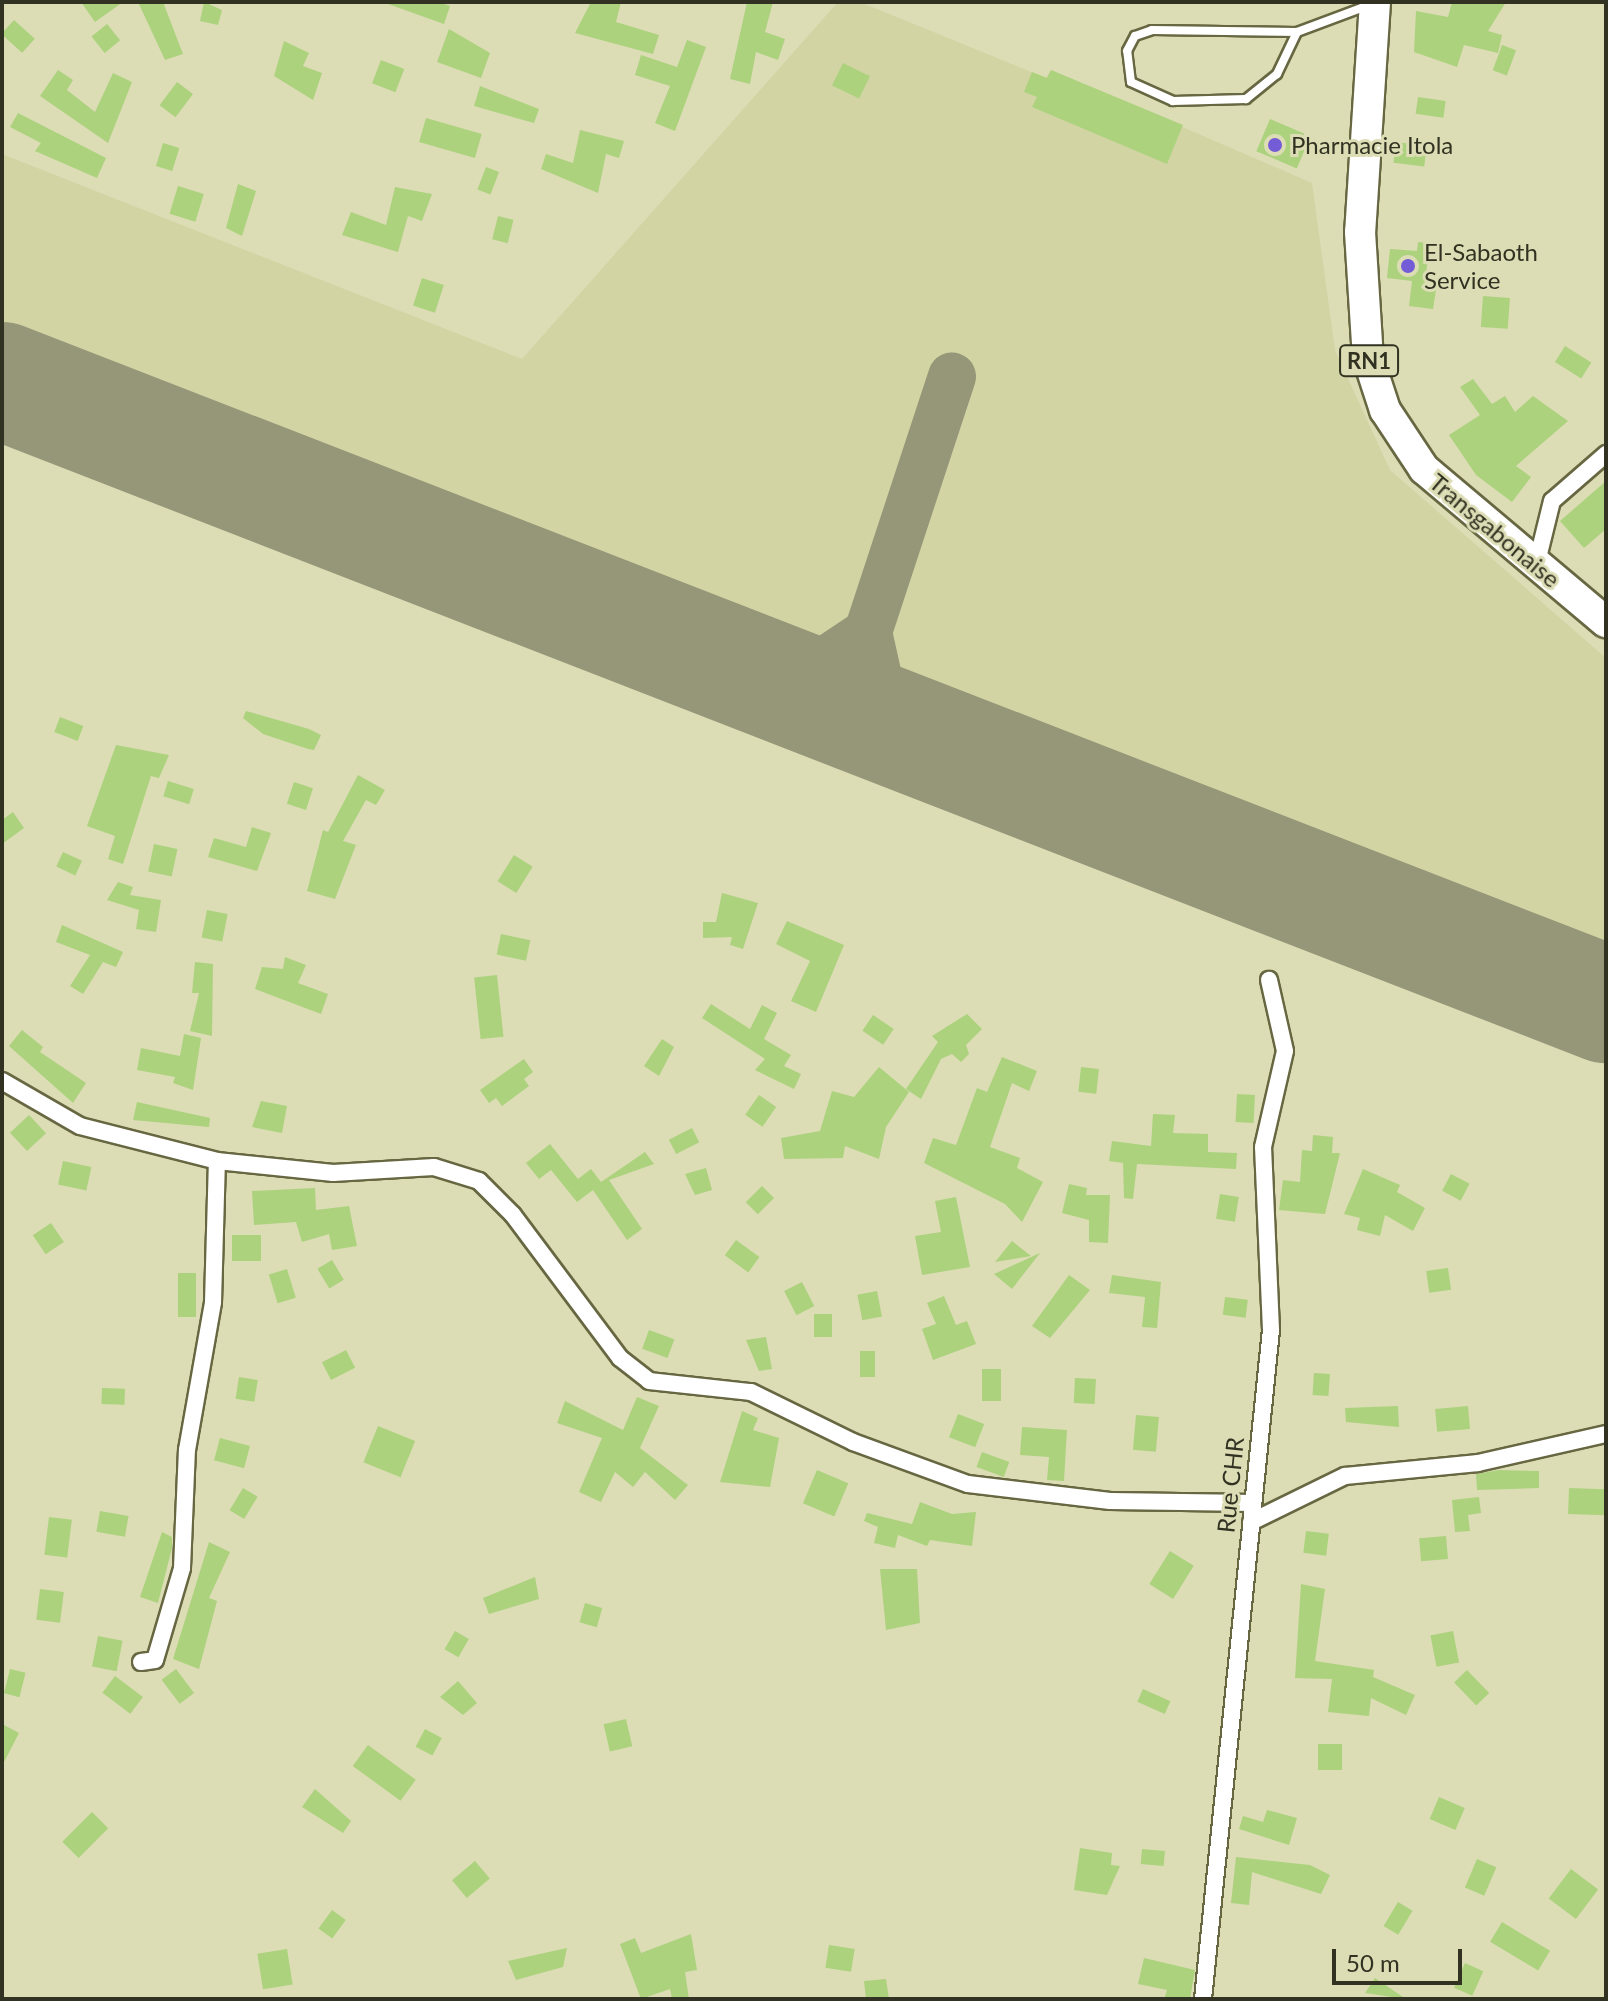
<!DOCTYPE html>
<html>
<head>
<meta charset="utf-8">
<style>
  body { margin:0 }
  #map { position:relative; width:1608px; height:2001px; overflow:hidden; background:#dcddb5; font-family:Lato,sans-serif }
  div>[style] { position:absolute }
  .built>* { inset:0; background:#d3d4a4 }
  .taxiway>* { height:48px; margin:-24px; padding:0 24px; transform-origin:24px; border-radius:24px; background:#969678 }
  .runway>* { height:118px; margin:-59px; padding:0 59px; transform-origin:59px; border-radius:59px; background:#969678 }
  .building>* { inset:0; background:#acd27e; transform-origin:0 0 }
  .roads { filter:drop-shadow(2px 0 #676742) drop-shadow(-2px 0 #676742) drop-shadow(0 2px #676742) drop-shadow(0 -2px #676742) }
  .lane>* { height:8px; margin:-4px; padding:0 4px; transform-origin:4px; border-radius:4px; background:#fff }
  .street>* { height:16px; margin:-8px; padding:0 8px; transform-origin:8px; border-radius:8px; background:#fff }
  .highway>* { height:30px; margin:-15px; padding:0 15px; transform-origin:15px; border-radius:15px; background:#fff }
  .dots>* { width:22px; height:22px; translate:-50% -50%; box-sizing:border-box; border:4px solid #dcddb5; border-radius:50% }
  span { translate:-50% -50%; white-space:nowrap; text-align:center; line-height:1.15; -webkit-text-stroke:6px #dcddb5; paint-order:stroke }
  .shield-label span { padding:2px 6px; background:#dcddb5; border:2px solid; border-radius:6px; -webkit-text-stroke-width:0 }
  .shield-label { font-size:22px; color:#323222; font-weight:700 }
  .poi-label { font-size:24px; color:#323222 }
  .left { translate:0 -50%; text-align:left }
  .street-label { font-size:24px; color:#323222 }
  .frame { position:absolute; inset:0; border:4px solid #323222; pointer-events:none }
  .scale { position:absolute; left:1332px; top:1949px; width:130px; height:36px; box-sizing:border-box; border:4px solid #323222; border-top:0; padding-left:10px; font-size:24px; line-height:28px; white-space:nowrap; color:#323222; -webkit-text-stroke:6px #dcddb5; paint-order:stroke }
</style>
</head>
<body>
<div id="map">
  <div class="built">
    <i style="clip-path:polygon(838px 2px,860px 2px,1046px 78px,1051px 70px,1312px 183px,1335px 350px,1390px 470px,1606px 658px,1606px 1043px,2px 415px,2px 154px,522px 359px)"></i>
  </div>
  <div class="taxiway">
    <i style="left:759px;top:675px;width:55px;rotate:-7.3deg"></i>
    <i style="left:814px;top:668px;width:65px;rotate:-33.7deg"></i>
    <i style="left:920px;top:738px;width:66px;rotate:-127.6deg"></i>
    <i style="left:880px;top:686px;width:55px;rotate:-102.5deg"></i>
    <i style="left:868px;top:632px;width:269px;rotate:-71.8deg"></i>
  </div>
  <div class="runway">
    <i style="left:2px;top:381px;width:1721px;rotate:21.23deg"></i>
  </div>
  <div class="building">
    <i style="clip-path:polygon(81px 2px,123px 2px,95px 22px)"></i>
    <i style="clip-path:polygon(138px 2px,163px 2px,183px 54px,165px 60px)"></i>
    <i style="clip-path:polygon(204px 2px,222px 10px,218px 25px,200px 21px)"></i>
    <i style="clip-path:polygon(438px 2px,450px 6px,444px 24px,388px 4px)"></i>
    <i style="clip-path:polygon(591px 2px,621px 2px,616px 22px,659px 35px,653px 54px,575px 33px)"></i>
    <i style="clip-path:polygon(747px 2px,773px 2px,765px 32px,785px 39px,778px 60px,756px 52px,750px 84px,730px 79px)"></i>
    <i style="clip-path:polygon(1452px 2px,1506px 2px,1488px 31px,1502px 35px,1498px 53px,1464px 45px,1457px 67px,1414px 52px,1416px 11px,1448px 17px)"></i>
    <i style="left:14px;top:20px;width:28px;height:19px;rotate:42deg"></i>
    <i style="left:107px;top:24px;width:21px;height:20px;rotate:51deg"></i>
    <i style="clip-path:polygon(449px 29px,490px 53px,481px 78px,437px 62px)"></i>
    <i style="clip-path:polygon(687px 40px,706px 47px,675px 131px,655px 123px,670px 86px,635px 75px,641px 55px,677px 67px)"></i>
    <i style="clip-path:polygon(284px 41px,309px 53px,303px 66px,322px 73px,313px 100px,274px 76px)"></i>
    <i style="left:1502px;top:45px;width:15px;height:27px;rotate:20deg"></i>
    <i style="left:381px;top:60px;width:25px;height:25px;rotate:21deg"></i>
    <i style="left:843px;top:63px;width:30px;height:25px;rotate:26deg"></i>
    <i style="clip-path:polygon(58px 70px,73px 80px,67px 90px,95px 112px,113px 73px,132px 82px,108px 143px,40px 96px)"></i>
    <i style="clip-path:polygon(1051px 70px,1183px 125px,1167px 164px,1032px 107px,1037px 97px,1024px 92px,1032px 72px,1047px 78px)"></i>
    <i style="left:177px;top:82px;width:20px;height:29px;rotate:37deg"></i>
    <i style="clip-path:polygon(480px 86px,539px 109px,534px 123px,474px 106px)"></i>
    <i style="left:1418px;top:97px;width:28px;height:17px;rotate:8deg"></i>
    <i style="clip-path:polygon(18px 113px,106px 158px,97px 178px,35px 151px,41px 143px,10px 127px)"></i>
    <i style="left:426px;top:118px;width:58px;height:25px;rotate:16deg"></i>
    <i style="left:1270px;top:119px;width:44px;height:35px;rotate:23deg"></i>
    <i style="clip-path:polygon(580px 130px,624px 141px,619px 158px,606px 154px,598px 193px,541px 169px,546px 154px,573px 163px)"></i>
    <i style="left:1396px;top:142px;width:31px;height:21px;rotate:7deg"></i>
    <i style="left:163px;top:143px;width:17px;height:24px;rotate:17deg"></i>
    <i style="left:486px;top:167px;width:14px;height:24px;rotate:21deg"></i>
    <i style="clip-path:polygon(238px 184px,256px 191px,242px 236px,226px 228px)"></i>
    <i style="left:178px;top:186px;width:27px;height:29px;rotate:17deg"></i>
    <i style="clip-path:polygon(395px 187px,432px 194px,422px 221px,408px 216px,398px 252px,342px 235px,351px 212px,386px 225px)"></i>
    <i style="left:498px;top:216px;width:16px;height:24px;rotate:14deg"></i>
    <i style="clip-path:polygon(1418px 242px,1429px 243px,1425px 288px,1436px 290px,1433px 309px,1409px 306px,1412px 281px,1387px 278px,1390px 249px,1417px 251px)"></i>
    <i style="left:422px;top:278px;width:23px;height:29px;rotate:18deg"></i>
    <i style="left:1483px;top:296px;width:27px;height:31px;rotate:4deg"></i>
    <i style="left:1565px;top:346px;width:31px;height:19px;rotate:32deg"></i>
    <i style="clip-path:polygon(1473px 379px,1492px 404px,1505px 396px,1515px 412px,1533px 396px,1568px 421px,1516px 466px,1531px 477px,1512px 502px,1476px 475px,1449px 435px,1480px 415px,1460px 387px)"></i>
    <i style="clip-path:polygon(1606px 481px,1606px 529px,1584px 548px,1560px 521px)"></i>
    <i style="clip-path:polygon(246px 711px,309px 729px,321px 735px,314px 750px,308px 749px,263px 734px,243px 718px)"></i>
    <i style="left:60px;top:717px;width:25px;height:16px;rotate:21deg"></i>
    <i style="clip-path:polygon(116px 745px,169px 755px,159px 778px,151px 776px,123px 864px,108px 859px,115px 836px,87px 826px)"></i>
    <i style="clip-path:polygon(358px 775px,385px 790px,376px 805px,366px 800px,343px 841px,356px 845px,335px 899px,307px 891px,323px 830px,328px 832px)"></i>
    <i style="left:168px;top:781px;width:27px;height:16px;rotate:17deg"></i>
    <i style="left:294px;top:782px;width:20px;height:23px;rotate:18deg"></i>
    <i style="clip-path:polygon(13px 812px,24px 828px,2px 844px,2px 820px)"></i>
    <i style="clip-path:polygon(252px 827px,271px 833px,257px 871px,208px 857px,214px 838px,246px 847px)"></i>
    <i style="left:154px;top:844px;width:24px;height:28px;rotate:12deg"></i>
    <i style="left:63px;top:852px;width:21px;height:16px;rotate:25deg"></i>
    <i style="left:514px;top:855px;width:22px;height:31px;rotate:32deg"></i>
    <i style="clip-path:polygon(118px 882px,133px 887px,130px 895px,161px 900px,156px 932px,136px 929px,139px 910px,107px 900px)"></i>
    <i style="clip-path:polygon(722px 893px,758px 903px,743px 949px,730px 945px,732px 937px,703px 938px,703px 922px,716px 922px)"></i>
    <i style="left:207px;top:910px;width:21px;height:28px;rotate:11deg"></i>
    <i style="clip-path:polygon(787px 921px,844px 945px,816px 1012px,791px 1001px,810px 961px,776px 944px)"></i>
    <i style="clip-path:polygon(62px 925px,123px 952px,116px 967px,103px 962px,83px 994px,70px 986px,90px 955px,56px 942px)"></i>
    <i style="left:501px;top:934px;width:30px;height:21px;rotate:12deg"></i>
    <i style="clip-path:polygon(285px 957px,306px 965px,298px 983px,328px 994px,321px 1014px,255px 989px,262px 967px,283px 969px)"></i>
    <i style="clip-path:polygon(195px 962px,213px 964px,212px 1036px,190px 1031px,199px 993px,192px 993px)"></i>
    <i style="left:497px;top:975px;width:62px;height:23px;rotate:84deg"></i>
    <i style="clip-path:polygon(711px 1004px,750px 1029px,762px 1005px,777px 1013px,764px 1039px,791px 1055px,784px 1066px,801px 1074px,794px 1089px,755px 1070px,765px 1059px,702px 1018px)"></i>
    <i style="clip-path:polygon(967px 1014px,982px 1029px,966px 1045px,969px 1054px,961px 1062px,952px 1054px,941px 1059px,921px 1099px,906px 1089px,938px 1042px,932px 1036px)"></i>
    <i style="left:873px;top:1015px;width:25px;height:19px;rotate:34deg"></i>
    <i style="clip-path:polygon(22px 1030px,43px 1047px,40px 1052px,86px 1083px,73px 1103px,9px 1046px)"></i>
    <i style="clip-path:polygon(184px 1034px,201px 1038px,193px 1090px,173px 1083px,175px 1077px,137px 1070px,141px 1048px,180px 1056px)"></i>
    <i style="clip-path:polygon(662px 1039px,674px 1047px,659px 1076px,644px 1066px)"></i>
    <i style="clip-path:polygon(1002px 1057px,1037px 1071px,1029px 1091px,1012px 1083px,990px 1147px,1020px 1158px,1017px 1168px,1043px 1182px,1022px 1222px,1005px 1204px,924px 1163px,933px 1138px,956px 1145px,977px 1088px,987px 1092px)"></i>
    <i style="clip-path:polygon(524px 1059px,533px 1072px,524px 1079px,529px 1086px,502px 1106px,496px 1098px,489px 1103px,480px 1090px)"></i>
    <i style="clip-path:polygon(879px 1067px,909px 1092px,886px 1127px,879px 1159px,845px 1146px,843px 1158px,784px 1159px,781px 1138px,820px 1131px,832px 1091px,854px 1097px)"></i>
    <i style="left:1081px;top:1067px;width:18px;height:25px;rotate:6deg"></i>
    <i style="left:1237px;top:1094px;width:18px;height:28px;rotate:3deg"></i>
    <i style="left:759px;top:1095px;width:21px;height:24px;rotate:35deg"></i>
    <i style="clip-path:polygon(261px 1101px,287px 1106px,282px 1133px,252px 1127px)"></i>
    <i style="clip-path:polygon(137px 1102px,210px 1118px,209px 1127px,133px 1120px)"></i>
    <i style="clip-path:polygon(1153px 1114px,1175px 1115px,1173px 1133px,1208px 1134px,1208px 1152px,1237px 1153px,1236px 1169px,1137px 1164px,1133px 1199px,1124px 1198px,1123px 1163px,1109px 1161px,1112px 1141px,1151px 1146px)"></i>
    <i style="left:29px;top:1115px;width:25px;height:26px;rotate:47deg"></i>
    <i style="left:692px;top:1128px;width:16px;height:26px;rotate:63deg"></i>
    <i style="clip-path:polygon(1313px 1135px,1333px 1137px,1332px 1153px,1340px 1153px,1325px 1214px,1279px 1210px,1283px 1180px,1300px 1182px,1302px 1150px,1312px 1151px)"></i>
    <i style="clip-path:polygon(550px 1144px,578px 1179px,591px 1169px,601px 1182px,645px 1152px,654px 1164px,609px 1180px,642px 1229px,627px 1240px,593px 1190px,577px 1202px,551px 1170px,539px 1179px,526px 1163px)"></i>
    <i style="left:63px;top:1161px;width:29px;height:24px;rotate:12deg"></i>
    <i style="clip-path:polygon(706px 1168px,712px 1190px,695px 1195px,685px 1174px)"></i>
    <i style="clip-path:polygon(1363px 1169px,1400px 1185px,1397px 1192px,1425px 1208px,1413px 1231px,1385px 1215px,1380px 1236px,1357px 1230px,1360px 1218px,1344px 1214px)"></i>
    <i style="left:1451px;top:1174px;width:21px;height:19px;rotate:28deg"></i>
    <i style="clip-path:polygon(1069px 1184px,1087px 1188px,1086px 1195px,1110px 1195px,1108px 1243px,1089px 1242px,1089px 1220px,1062px 1213px)"></i>
    <i style="left:762px;top:1186px;width:17px;height:23px;rotate:45deg"></i>
    <i style="clip-path:polygon(315px 1188px,316px 1210px,349px 1206px,357px 1246px,332px 1250px,329px 1234px,302px 1242px,296px 1222px,254px 1225px,252px 1191px)"></i>
    <i style="left:1220px;top:1194px;width:19px;height:25px;rotate:9deg"></i>
    <i style="clip-path:polygon(956px 1197px,970px 1267px,922px 1275px,915px 1236px,941px 1232px,935px 1201px)"></i>
    <i style="left:51px;top:1223px;width:23px;height:22px;rotate:56deg"></i>
    <i style="left:261px;top:1235px;width:26px;height:29px;rotate:90deg"></i>
    <i style="left:736px;top:1240px;width:29px;height:19px;rotate:36deg"></i>
    <i style="clip-path:polygon(1012px 1241px,1031px 1256px,995px 1262px)"></i>
    <i style="clip-path:polygon(1040px 1253px,1012px 1289px,994px 1274px)"></i>
    <i style="left:332px;top:1260px;width:23px;height:17px;rotate:59deg"></i>
    <i style="left:1448px;top:1268px;width:22px;height:22px;rotate:82deg"></i>
    <i style="left:287px;top:1269px;width:30px;height:19px;rotate:73deg"></i>
    <i style="left:178px;top:1273px;width:18px;height:44px"></i>
    <i style="clip-path:polygon(1069px 1275px,1090px 1290px,1050px 1338px,1032px 1326px)"></i>
    <i style="clip-path:polygon(1112px 1275px,1161px 1282px,1157px 1328px,1142px 1327px,1145px 1297px,1109px 1293px)"></i>
    <i style="left:802px;top:1282px;width:27px;height:20px;rotate:63deg"></i>
    <i style="left:877px;top:1291px;width:26px;height:20px;rotate:79deg"></i>
    <i style="clip-path:polygon(944px 1296px,956px 1325px,967px 1321px,976px 1344px,933px 1360px,922px 1329px,936px 1324px,927px 1303px)"></i>
    <i style="left:1225px;top:1297px;width:23px;height:18px;rotate:7deg"></i>
    <i style="left:814px;top:1314px;width:18px;height:23px"></i>
    <i style="left:649px;top:1330px;width:27px;height:20px;rotate:20deg"></i>
    <i style="clip-path:polygon(766px 1337px,772px 1369px,759px 1371px,746px 1340px)"></i>
    <i style="left:346px;top:1350px;width:20px;height:27px;rotate:63deg"></i>
    <i style="left:875px;top:1351px;width:26px;height:15px;rotate:90deg"></i>
    <i style="left:982px;top:1369px;width:19px;height:32px"></i>
    <i style="left:1314px;top:1373px;width:16px;height:22px;rotate:4deg"></i>
    <i style="left:239px;top:1377px;width:19px;height:22px;rotate:9deg"></i>
    <i style="left:1075px;top:1378px;width:21px;height:25px;rotate:3deg"></i>
    <i style="left:102px;top:1388px;width:23px;height:16px;rotate:2deg"></i>
    <i style="clip-path:polygon(637px 1397px,659px 1406px,640px 1448px,688px 1485px,675px 1500px,645px 1472px,633px 1487px,615px 1472px,601px 1502px,579px 1492px,602px 1438px,557px 1423px,565px 1401px,623px 1430px)"></i>
    <i style="clip-path:polygon(1398px 1406px,1399px 1427px,1346px 1422px,1345px 1408px)"></i>
    <i style="left:1468px;top:1406px;width:23px;height:33px;rotate:85deg"></i>
    <i style="clip-path:polygon(742px 1411px,758px 1418px,753px 1430px,779px 1438px,770px 1487px,720px 1482px)"></i>
    <i style="left:958px;top:1414px;width:28px;height:25px;rotate:21deg"></i>
    <i style="left:1136px;top:1415px;width:23px;height:35px;rotate:5deg"></i>
    <i style="left:378px;top:1426px;width:40px;height:39px;rotate:22deg"></i>
    <i style="clip-path:polygon(1022px 1427px,1067px 1430px,1064px 1481px,1047px 1480px,1049px 1457px,1020px 1455px)"></i>
    <i style="left:220px;top:1438px;width:31px;height:23px;rotate:15deg"></i>
    <i style="left:982px;top:1452px;width:29px;height:16px;rotate:20deg"></i>
    <i style="left:817px;top:1470px;width:34px;height:36px;rotate:23deg"></i>
    <i style="clip-path:polygon(1499px 1470px,1539px 1471px,1539px 1488px,1477px 1490px,1476px 1474px)"></i>
    <i style="left:243px;top:1488px;width:17px;height:26px;rotate:31deg"></i>
    <i style="left:1569px;top:1488px;width:36px;height:26px;rotate:2deg"></i>
    <i style="clip-path:polygon(1479px 1497px,1481px 1513px,1468px 1515px,1470px 1531px,1455px 1532px,1452px 1500px)"></i>
    <i style="clip-path:polygon(920px 1502px,952px 1514px,976px 1512px,972px 1546px,930px 1540px,927px 1546px,898px 1535px,895px 1548px,874px 1543px,878px 1527px,864px 1521px,867px 1513px,912px 1524px)"></i>
    <i style="left:100px;top:1511px;width:29px;height:21px;rotate:10deg"></i>
    <i style="left:49px;top:1517px;width:23px;height:38px;rotate:7deg"></i>
    <i style="left:1306px;top:1531px;width:23px;height:22px;rotate:7deg"></i>
    <i style="clip-path:polygon(162px 1532px,172px 1537px,172px 1548px,158px 1603px,140px 1597px)"></i>
    <i style="left:1446px;top:1536px;width:23px;height:27px;rotate:85deg"></i>
    <i style="clip-path:polygon(209px 1542px,230px 1552px,209px 1598px,217px 1601px,199px 1669px,173px 1659px)"></i>
    <i style="left:1170px;top:1551px;width:28px;height:39px;rotate:32deg"></i>
    <i style="clip-path:polygon(880px 1569px,917px 1569px,920px 1623px,886px 1630px)"></i>
    <i style="clip-path:polygon(535px 1577px,539px 1599px,489px 1614px,483px 1598px)"></i>
    <i style="clip-path:polygon(1301px 1584px,1325px 1589px,1315px 1661px,1374px 1670px,1373px 1677px,1415px 1695px,1406px 1715px,1371px 1698px,1369px 1716px,1328px 1712px,1332px 1679px,1295px 1678px)"></i>
    <i style="left:40px;top:1589px;width:24px;height:31px;rotate:7deg"></i>
    <i style="left:585px;top:1603px;width:18px;height:20px;rotate:16deg"></i>
    <i style="left:455px;top:1631px;width:16px;height:21px;rotate:30deg"></i>
    <i style="left:1453px;top:1631px;width:32px;height:23px;rotate:79deg"></i>
    <i style="left:98px;top:1636px;width:25px;height:31px;rotate:11deg"></i>
    <i style="left:10px;top:1669px;width:16px;height:25px;rotate:14deg"></i>
    <i style="left:176px;top:1669px;width:30px;height:18px;rotate:53deg"></i>
    <i style="left:1467px;top:1670px;width:32px;height:18px;rotate:46deg"></i>
    <i style="left:115px;top:1676px;width:35px;height:21px;rotate:37deg"></i>
    <i style="clip-path:polygon(458px 1681px,477px 1703px,463px 1715px,440px 1697px)"></i>
    <i style="left:1143px;top:1689px;width:30px;height:14px;rotate:24deg"></i>
    <i style="left:626px;top:1719px;width:28px;height:23px;rotate:77deg"></i>
    <i style="clip-path:polygon(2px 1724px,19px 1733px,2px 1766px)"></i>
    <i style="left:425px;top:1729px;width:19px;height:20px;rotate:28deg"></i>
    <i style="left:1318px;top:1744px;width:24px;height:26px"></i>
    <i style="left:368px;top:1745px;width:59px;height:26px;rotate:36deg"></i>
    <i style="clip-path:polygon(315px 1789px,351px 1821px,343px 1833px,302px 1807px)"></i>
    <i style="left:1439px;top:1797px;width:28px;height:24px;rotate:23deg"></i>
    <i style="clip-path:polygon(1267px 1810px,1297px 1818px,1289px 1845px,1239px 1829px,1243px 1816px,1263px 1822px)"></i>
    <i style="left:92px;top:1812px;width:23px;height:42px;rotate:45deg"></i>
    <i style="clip-path:polygon(1080px 1848px,1112px 1853px,1111px 1865px,1120px 1866px,1107px 1895px,1074px 1890px)"></i>
    <i style="left:1142px;top:1849px;width:23px;height:15px;rotate:5deg"></i>
    <i style="clip-path:polygon(1236px 1857px,1310px 1865px,1330px 1875px,1321px 1894px,1252px 1872px,1249px 1905px,1231px 1903px)"></i>
    <i style="left:1477px;top:1859px;width:21px;height:31px;rotate:23deg"></i>
    <i style="left:475px;top:1861px;width:23px;height:30px;rotate:50deg"></i>
    <i style="left:1571px;top:1869px;width:34px;height:37px;rotate:37deg"></i>
    <i style="left:1398px;top:1902px;width:17px;height:28px;rotate:31deg"></i>
    <i style="left:332px;top:1910px;width:17px;height:23px;rotate:36deg"></i>
    <i style="left:1502px;top:1922px;width:56px;height:23px;rotate:31deg"></i>
    <i style="clip-path:polygon(691px 1934px,697px 1970px,685px 1972px,689px 1999px,672px 1999px,670px 1989px,641px 1999px,620px 1944px,635px 1938px,641px 1953px)"></i>
    <i style="left:829px;top:1945px;width:26px;height:23px;rotate:9deg"></i>
    <i style="clip-path:polygon(567px 1948px,563px 1967px,516px 1980px,508px 1961px)"></i>
    <i style="left:287px;top:1949px;width:36px;height:30px;rotate:81deg"></i>
    <i style="clip-path:polygon(1144px 1958px,1195px 1970px,1190px 1999px,1164px 1999px,1167px 1990px,1138px 1984px)"></i>
    <i style="left:1465px;top:1963px;width:20px;height:27px;rotate:24deg"></i>
    <i style="clip-path:polygon(1375px 1978px,1406px 1999px,1365px 1993px)"></i>
    <i style="clip-path:polygon(886px 1979px,889px 1999px,866px 1999px,864px 1981px)"></i>
  </div>
  <div class="roads">
    <div class="lane">
      <i style="left:1297px;top:32px;width:47px;rotate:115.5deg"></i>
      <i style="left:1277px;top:74px;width:40px;rotate:141deg"></i>
      <i style="left:1246px;top:99px;width:73px;rotate:178.4deg"></i>
      <i style="left:1173px;top:101px;width:46px;rotate:-155.7deg"></i>
      <i style="left:1131px;top:82px;width:31px;rotate:-97deg"></i>
      <i style="left:1127px;top:51px;width:17px;rotate:-62deg"></i>
      <i style="left:1135px;top:36px;width:18px;rotate:-19deg"></i>
      <i style="left:1152px;top:30px;width:145px;rotate:0.8deg"></i>
      <i style="left:1297px;top:32px;width:75px;rotate:-20.4deg"></i>
    </div>
    <div class="street">
      <i style="left:1536px;top:566px;width:67px;rotate:-76.2deg"></i>
      <i style="left:1552px;top:501px;width:72px;rotate:-41deg"></i>
      <i style="left:2px;top:1081px;width:90px;rotate:30deg"></i>
      <i style="left:80px;top:1126px;width:141px;rotate:14.3deg"></i>
      <i style="left:217px;top:1161px;width:117px;rotate:5.9deg"></i>
      <i style="left:333px;top:1173px;width:101px;rotate:-3.4deg"></i>
      <i style="left:434px;top:1167px;width:47px;rotate:17.3deg"></i>
      <i style="left:479px;top:1181px;width:48px;rotate:45deg"></i>
      <i style="left:513px;top:1215px;width:179px;rotate:53.2deg"></i>
      <i style="left:620px;top:1358px;width:37px;rotate:38deg"></i>
      <i style="left:649px;top:1381px;width:103px;rotate:6.2deg"></i>
      <i style="left:751px;top:1392px;width:114px;rotate:26.1deg"></i>
      <i style="left:853px;top:1442px;width:122px;rotate:20.1deg"></i>
      <i style="left:968px;top:1484px;width:143px;rotate:6.8deg"></i>
      <i style="left:1110px;top:1501px;width:143px;rotate:0.8deg"></i>
      <i style="left:1251px;top:1522px;width:105px;rotate:-26.1deg"></i>
      <i style="left:1345px;top:1476px;width:134px;rotate:-5.6deg"></i>
      <i style="left:1478px;top:1463px;width:131px;rotate:-12.8deg"></i>
      <i style="left:141px;top:1662px;width:14px;rotate:-8deg"></i>
      <i style="left:155px;top:1660px;width:96px;rotate:-73.6deg"></i>
      <i style="left:182px;top:1568px;width:118px;rotate:-87.6deg"></i>
      <i style="left:187px;top:1450px;width:150px;rotate:-80deg"></i>
      <i style="left:213px;top:1302px;width:141px;rotate:-88.4deg"></i>
      <i style="left:1203px;top:1999px;width:672px;rotate:-84.2deg"></i>
      <i style="left:1271px;top:1330px;width:183px;rotate:-92.5deg"></i>
      <i style="left:1263px;top:1147px;width:98px;rotate:-77.1deg"></i>
      <i style="left:1285px;top:1051px;width:73px;rotate:-102.7deg"></i>
    </div>
    <div class="highway">
      <i style="left:1375px;top:2px;width:230px;rotate:93.7deg"></i>
      <i style="left:1360px;top:232px;width:126px;rotate:86.4deg"></i>
      <i style="left:1368px;top:358px;width:55px;rotate:71.9deg"></i>
      <i style="left:1385px;top:410px;width:71px;rotate:56.5deg"></i>
      <i style="left:1424px;top:469px;width:238px;rotate:40.1deg"></i>
    </div>
  </div>
  <div class="dots">
    <i style="left:1275px;top:145px;background:#755cd7"></i>
    <i style="left:1408px;top:266px;background:#755cd7"></i>
  </div>
  <div class="shield-label">
    <span style="left:1369px;top:361px">RN1</span>
  </div>
  <div class="poi-label">
    <span class="left" style="left:1291px;top:145px">Pharmacie Itola</span>
    <span class="left" style="left:1424px;top:266px">El-Sabaoth<br>Service</span>
  </div>
  <div class="street-label">
    <span style="left:1495px;top:530px;rotate:40deg">Transgabonaise</span>
    <span style="left:1230px;top:1485px;rotate:-84deg">Rue CHR</span>
  </div>
  <div class="frame"></div>
  <div class="scale">50 m</div>
</div>
</body>
</html>
